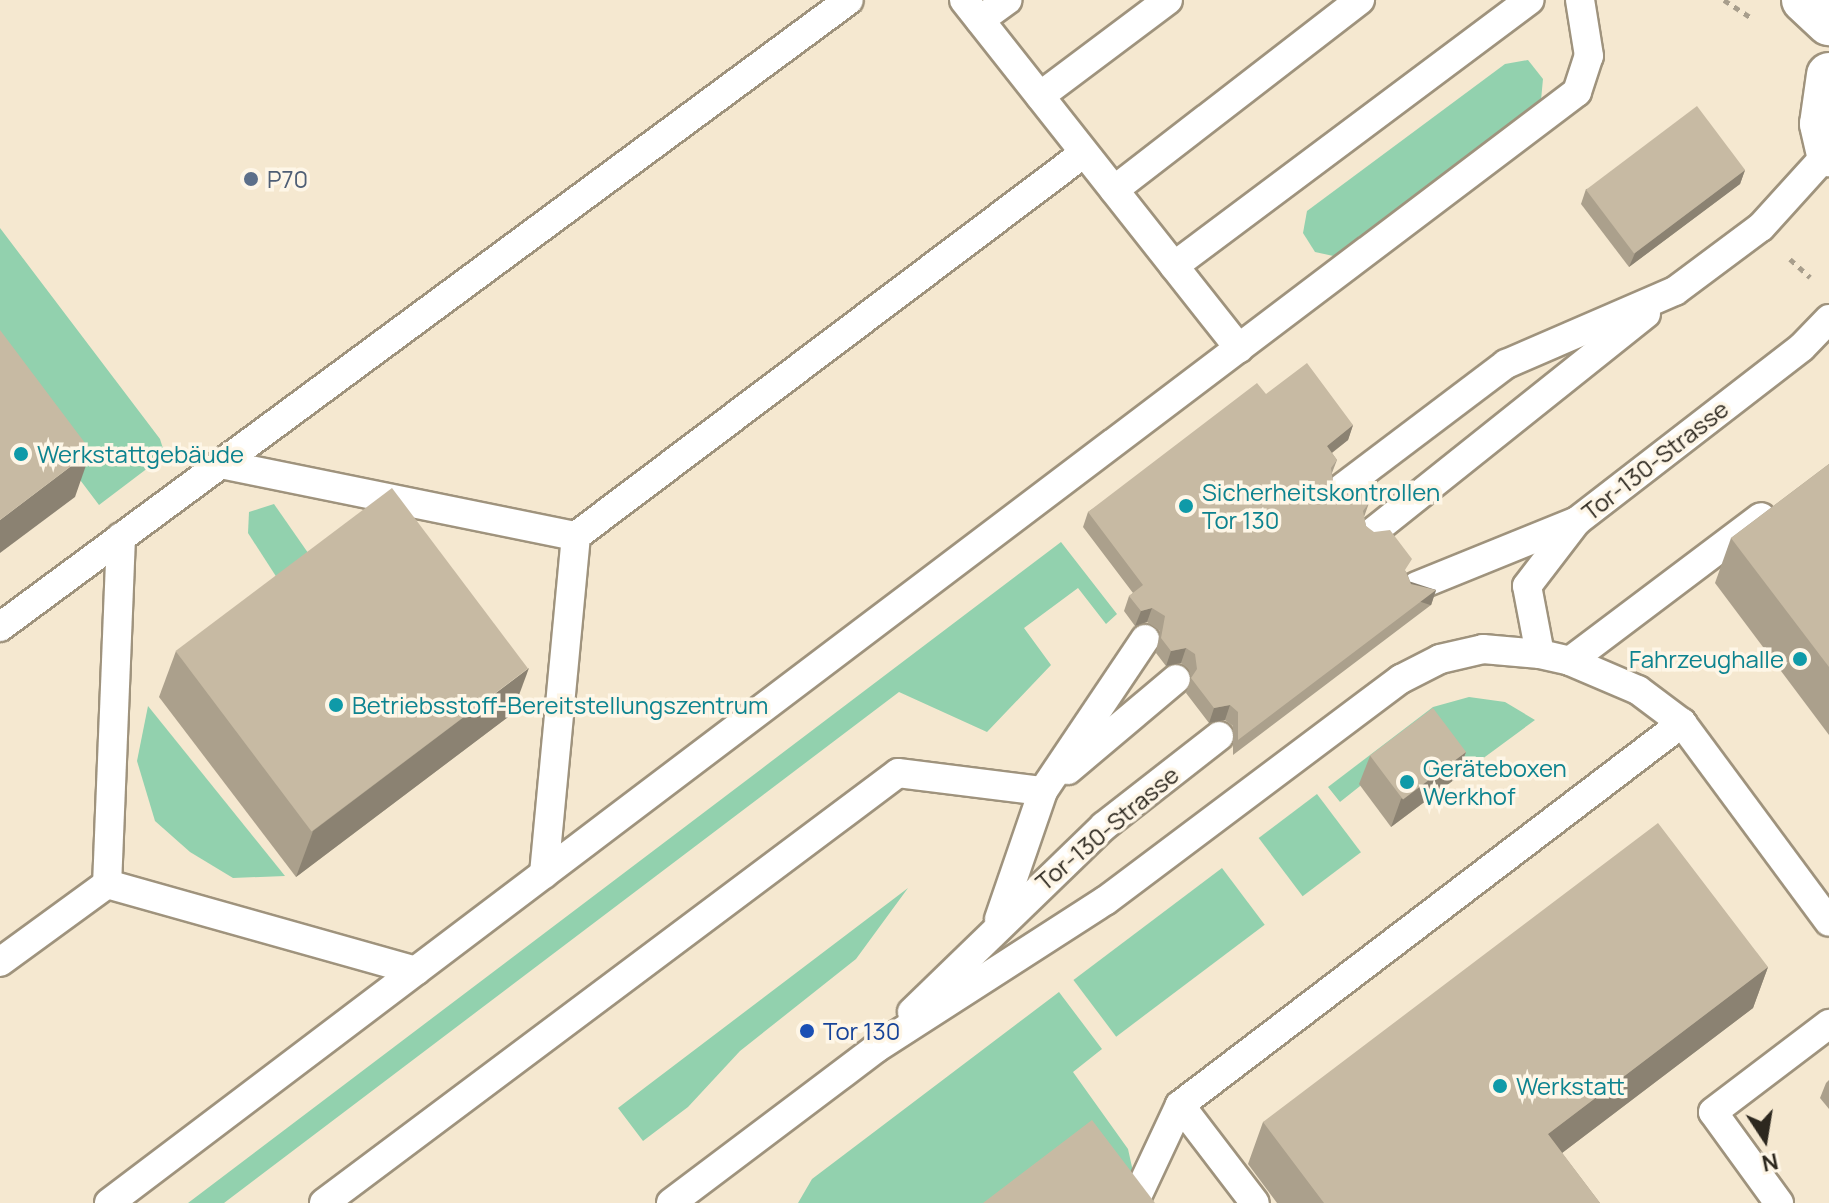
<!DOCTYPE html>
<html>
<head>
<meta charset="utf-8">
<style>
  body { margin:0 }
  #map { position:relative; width:1829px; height:1203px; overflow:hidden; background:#f5e8d0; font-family:Manrope,sans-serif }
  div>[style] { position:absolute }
  .green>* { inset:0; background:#92d1ae; transform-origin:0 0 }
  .path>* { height:5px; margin-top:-2.5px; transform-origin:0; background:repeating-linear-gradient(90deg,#a89e8c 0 6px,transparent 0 12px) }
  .roads { filter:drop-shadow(2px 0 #9f937d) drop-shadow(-2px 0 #9f937d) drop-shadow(0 2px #9f937d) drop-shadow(0 -2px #9f937d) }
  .service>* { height:28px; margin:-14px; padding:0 14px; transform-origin:14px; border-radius:14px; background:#fff }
  .minor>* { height:44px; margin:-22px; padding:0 22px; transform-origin:22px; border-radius:22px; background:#fff }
  .wall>* { inset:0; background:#aba08c }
  .shaded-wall>* { inset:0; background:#8b8272; transform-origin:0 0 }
  .building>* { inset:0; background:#c7baa3; transform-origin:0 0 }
  .dots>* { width:22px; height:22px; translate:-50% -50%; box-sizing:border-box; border:4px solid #fef6e7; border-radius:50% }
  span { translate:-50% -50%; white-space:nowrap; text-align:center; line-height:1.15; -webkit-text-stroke:7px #fef6e7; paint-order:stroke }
  .service-label { font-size:24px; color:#4e5e75 }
  .left { translate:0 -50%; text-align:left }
  .culture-label { font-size:24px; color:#0d838f }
  .right { translate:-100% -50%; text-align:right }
  .street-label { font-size:24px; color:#2d281f }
  .transit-label { font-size:24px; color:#164399 }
  .north { position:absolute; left:1725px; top:1099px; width:80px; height:80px; -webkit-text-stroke:6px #fef6e7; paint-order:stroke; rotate:168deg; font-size:22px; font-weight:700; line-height:32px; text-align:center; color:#2d281f }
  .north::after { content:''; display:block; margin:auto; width:28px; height:36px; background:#2d281f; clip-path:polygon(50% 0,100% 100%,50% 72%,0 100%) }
</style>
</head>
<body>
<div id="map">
  <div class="green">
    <i style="clip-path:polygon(1528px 60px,1543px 79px,1541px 100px,1338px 257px,1315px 252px,1303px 233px,1307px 211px,1505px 64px)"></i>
    <i style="clip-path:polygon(0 228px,160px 439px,165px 455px,99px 505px,22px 403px,0 398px)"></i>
    <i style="clip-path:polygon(274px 504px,313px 560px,279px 581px,248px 533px,249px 512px)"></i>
    <i style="clip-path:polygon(1061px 542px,1117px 614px,1106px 624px,1078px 588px,1024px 628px,1051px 665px,987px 732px,899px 692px,224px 1203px,188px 1203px)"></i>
    <i style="clip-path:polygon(1469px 697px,1505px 702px,1535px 720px,1455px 779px,1423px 736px,1340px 802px,1328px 787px,1433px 707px)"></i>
    <i style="clip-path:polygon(148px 706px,285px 876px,233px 878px,190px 852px,155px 821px,137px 761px)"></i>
    <i style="left:1317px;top:794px;width:73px;height:73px;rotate:53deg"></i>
    <i style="left:1222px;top:868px;width:71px;height:186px;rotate:53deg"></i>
    <i style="clip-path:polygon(908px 888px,856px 959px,740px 1051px,688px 1107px,643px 1141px,618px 1108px)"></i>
    <i style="clip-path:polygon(1059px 992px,1102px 1049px,1073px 1072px,1128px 1149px,1134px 1176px,1011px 1203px,798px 1203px,812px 1179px)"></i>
  </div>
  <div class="path">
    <i style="left:1724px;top:0;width:35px;rotate:33deg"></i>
    <i style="left:1790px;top:259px;width:27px;rotate:42deg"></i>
  </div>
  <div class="roads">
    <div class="service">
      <i style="left:964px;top:0;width:444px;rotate:51.7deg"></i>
      <i style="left:980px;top:20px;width:34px;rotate:-36deg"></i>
      <i style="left:1040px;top:96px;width:160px;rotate:-36.9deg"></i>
      <i style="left:1114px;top:190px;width:311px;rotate:-37.7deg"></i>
      <i style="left:1174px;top:266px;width:444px;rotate:-36.8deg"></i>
      <i style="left:221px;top:464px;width:362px;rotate:11.5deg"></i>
      <i style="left:576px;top:536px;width:636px;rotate:-37.01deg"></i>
      <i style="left:1342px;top:488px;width:206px;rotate:-37.1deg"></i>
      <i style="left:1506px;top:364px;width:184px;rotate:-23.4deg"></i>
      <i style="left:1675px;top:291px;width:107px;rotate:-36.7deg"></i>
      <i style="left:1761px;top:227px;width:100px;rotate:-47.8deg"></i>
      <i style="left:1374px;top:531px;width:348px;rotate:-38.6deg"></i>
      <i style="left:121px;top:537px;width:347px;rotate:92.3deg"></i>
      <i style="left:107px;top:884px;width:321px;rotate:15.7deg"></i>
      <i style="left:1417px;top:586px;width:173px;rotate:-22.1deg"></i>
      <i style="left:1577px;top:521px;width:284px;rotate:-37.7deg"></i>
      <i style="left:1802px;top:347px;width:39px;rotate:-46deg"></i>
      <i style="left:0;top:627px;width:1055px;rotate:-36.45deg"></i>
      <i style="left:1540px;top:654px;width:69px;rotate:-100.8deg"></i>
      <i style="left:1527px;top:586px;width:81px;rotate:-52.6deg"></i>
      <i style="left:1570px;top:661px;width:239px;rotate:-37deg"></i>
      <i style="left:1068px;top:770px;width:141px;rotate:-40.1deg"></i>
      <i style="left:544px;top:874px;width:340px;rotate:-84.6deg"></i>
      <i style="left:999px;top:919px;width:135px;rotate:-71deg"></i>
      <i style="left:1043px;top:791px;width:183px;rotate:-56.1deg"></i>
      <i style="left:0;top:962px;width:132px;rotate:-36.1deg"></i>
      <i style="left:912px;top:1012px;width:267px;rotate:-44.1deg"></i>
      <i style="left:1104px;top:826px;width:146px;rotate:-38deg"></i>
      <i style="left:1180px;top:1105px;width:123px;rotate:52.6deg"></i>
      <i style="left:109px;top:1203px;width:1841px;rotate:-37.12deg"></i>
      <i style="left:1577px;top:92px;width:38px;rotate:-72deg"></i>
      <i style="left:1589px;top:56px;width:57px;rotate:-99.1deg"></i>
      <i style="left:324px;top:1203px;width:717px;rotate:-36.84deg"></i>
      <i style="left:898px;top:773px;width:146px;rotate:7.1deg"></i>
      <i style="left:671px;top:1203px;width:256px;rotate:-37deg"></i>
      <i style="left:875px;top:1049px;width:274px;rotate:-32.8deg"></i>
      <i style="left:1105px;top:901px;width:370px;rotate:-36.9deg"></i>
      <i style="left:1401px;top:679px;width:44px;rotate:-27.1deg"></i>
      <i style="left:1440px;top:659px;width:44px;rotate:-13.1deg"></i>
      <i style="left:1483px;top:649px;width:57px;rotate:5deg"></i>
      <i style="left:1540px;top:654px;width:31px;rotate:13deg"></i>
      <i style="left:1570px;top:661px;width:74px;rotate:23.1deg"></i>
      <i style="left:1638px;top:690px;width:55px;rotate:36.9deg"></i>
      <i style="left:1682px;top:723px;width:247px;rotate:53.5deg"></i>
      <i style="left:1134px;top:1203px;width:108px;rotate:-64.9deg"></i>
      <i style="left:1180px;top:1105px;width:631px;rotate:-37.27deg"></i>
      <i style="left:1779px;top:1203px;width:112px;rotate:-126deg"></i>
      <i style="left:1713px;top:1112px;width:146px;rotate:-37.2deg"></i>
    </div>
    <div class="minor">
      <i style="left:1804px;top:0;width:34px;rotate:43deg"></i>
      <i style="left:1829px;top:75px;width:49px;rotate:98.1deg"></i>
      <i style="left:1822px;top:124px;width:31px;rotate:77deg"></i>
    </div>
  </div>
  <div class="wall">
    <i style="clip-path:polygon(1745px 170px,1740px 184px,1629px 267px,1581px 204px,1586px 189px)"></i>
    <i style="clip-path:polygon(1266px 394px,1353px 425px,1348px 440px,1332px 453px,1337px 460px,1332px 473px,1333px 483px,1341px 489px,1369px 503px,1364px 517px,1366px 526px,1407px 573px,1411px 584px,1436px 590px,1431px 605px,1233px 755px,1233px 726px,1225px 720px,1209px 723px,1186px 693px,1191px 679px,1189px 669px,1181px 663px,1166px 666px,1156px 653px,1160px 631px,1147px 622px,1135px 626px,1124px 611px,1129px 596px,1133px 593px,1083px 527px,1088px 512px)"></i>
    <i style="clip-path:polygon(1829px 464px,1829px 735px,1715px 583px,1731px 538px)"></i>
    <i style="clip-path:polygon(176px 651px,512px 714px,296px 877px,159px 697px)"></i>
    <i style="clip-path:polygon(1466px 752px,1455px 779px,1391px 827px,1359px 784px,1370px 756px)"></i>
    <i style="clip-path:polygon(1768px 967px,1753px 1008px,1562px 1153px,1600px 1203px,1277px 1203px,1248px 1164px,1263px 1122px)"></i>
    <i style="clip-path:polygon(1829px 1080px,1829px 1109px,1820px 1098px,1826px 1083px)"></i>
  </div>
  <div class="shaded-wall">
    <i style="clip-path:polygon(1745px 170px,1740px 184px,1629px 267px,1635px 253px)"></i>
    <i style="clip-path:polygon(1353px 425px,1348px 440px,1321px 461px,1327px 446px)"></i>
    <i style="clip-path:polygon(91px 451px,75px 497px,0 553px,0 520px)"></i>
    <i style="left:1436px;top:590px;width:16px;height:248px;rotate:108deg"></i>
    <i style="clip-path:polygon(1152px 608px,1147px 622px,1135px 626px,1141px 611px)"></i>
    <i style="clip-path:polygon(1186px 648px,1181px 663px,1166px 666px,1171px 651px)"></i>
    <i style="clip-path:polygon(529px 668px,512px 714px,296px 877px,313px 831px)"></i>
    <i style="clip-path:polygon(1230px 705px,1225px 720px,1209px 723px,1214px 708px)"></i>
    <i style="clip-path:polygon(1466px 752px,1455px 779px,1391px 827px,1401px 799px)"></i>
    <i style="clip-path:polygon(1768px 967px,1753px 1008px,1533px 1175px,1548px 1134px)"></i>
  </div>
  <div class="building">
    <i style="left:1697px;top:106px;width:80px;height:139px;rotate:53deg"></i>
    <i style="clip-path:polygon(0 330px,91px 451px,0 520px)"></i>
    <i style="clip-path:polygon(1307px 363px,1353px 425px,1327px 446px,1337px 460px,1331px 468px,1333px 483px,1341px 489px,1358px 487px,1369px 503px,1363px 511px,1366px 526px,1374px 532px,1390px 530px,1412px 559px,1405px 570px,1411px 584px,1436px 590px,1238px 740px,1238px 712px,1230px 705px,1214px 708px,1191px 678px,1197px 669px,1195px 654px,1186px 648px,1171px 651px,1161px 638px,1165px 616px,1152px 608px,1141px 611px,1129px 596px,1143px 585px,1088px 512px,1257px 383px,1266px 394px)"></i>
    <i style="clip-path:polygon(1829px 464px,1829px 667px,1731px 538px)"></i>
    <i style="left:392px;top:488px;width:226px;height:271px;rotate:53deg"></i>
    <i style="left:1433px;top:708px;width:55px;height:79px;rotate:53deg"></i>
    <i style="clip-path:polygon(1658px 823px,1768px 967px,1548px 1134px,1600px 1203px,1324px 1203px,1263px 1122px)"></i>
    <i style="clip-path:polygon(1092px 1120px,1155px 1203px,983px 1203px)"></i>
  </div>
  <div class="dots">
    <i style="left:251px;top:179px;background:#5c6f8a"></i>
    <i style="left:21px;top:454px;background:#0f9aa8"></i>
    <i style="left:1186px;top:506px;background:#0f9aa8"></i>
    <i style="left:1800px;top:659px;background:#0f9aa8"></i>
    <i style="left:336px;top:705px;background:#0f9aa8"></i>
    <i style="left:1407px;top:782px;background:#0f9aa8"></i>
    <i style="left:807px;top:1031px;background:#1a4fb4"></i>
    <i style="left:1500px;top:1086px;background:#0f9aa8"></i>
  </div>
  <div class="service-label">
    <span class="left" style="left:267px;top:179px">P70</span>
  </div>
  <div class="culture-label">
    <span class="left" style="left:37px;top:454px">Werkstattgebäude</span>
    <span class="left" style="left:1202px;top:506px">Sicherheitskontrollen<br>Tor 130</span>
    <span class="right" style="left:1784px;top:659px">Fahrzeughalle</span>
    <span class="left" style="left:352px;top:705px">Betriebsstoff-Bereitstellungszentrum</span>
    <span class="left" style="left:1423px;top:782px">Geräteboxen<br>Werkhof</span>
    <span class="left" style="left:1516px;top:1086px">Werkstatt</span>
  </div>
  <div class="street-label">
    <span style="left:1655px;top:460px;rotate:-38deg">Tor-130-Strasse</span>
    <span style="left:1107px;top:828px;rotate:-40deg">Tor-130-Strasse</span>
  </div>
  <div class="transit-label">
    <span class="left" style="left:823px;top:1031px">Tor 130</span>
  </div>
  <div class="north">N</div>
</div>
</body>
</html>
